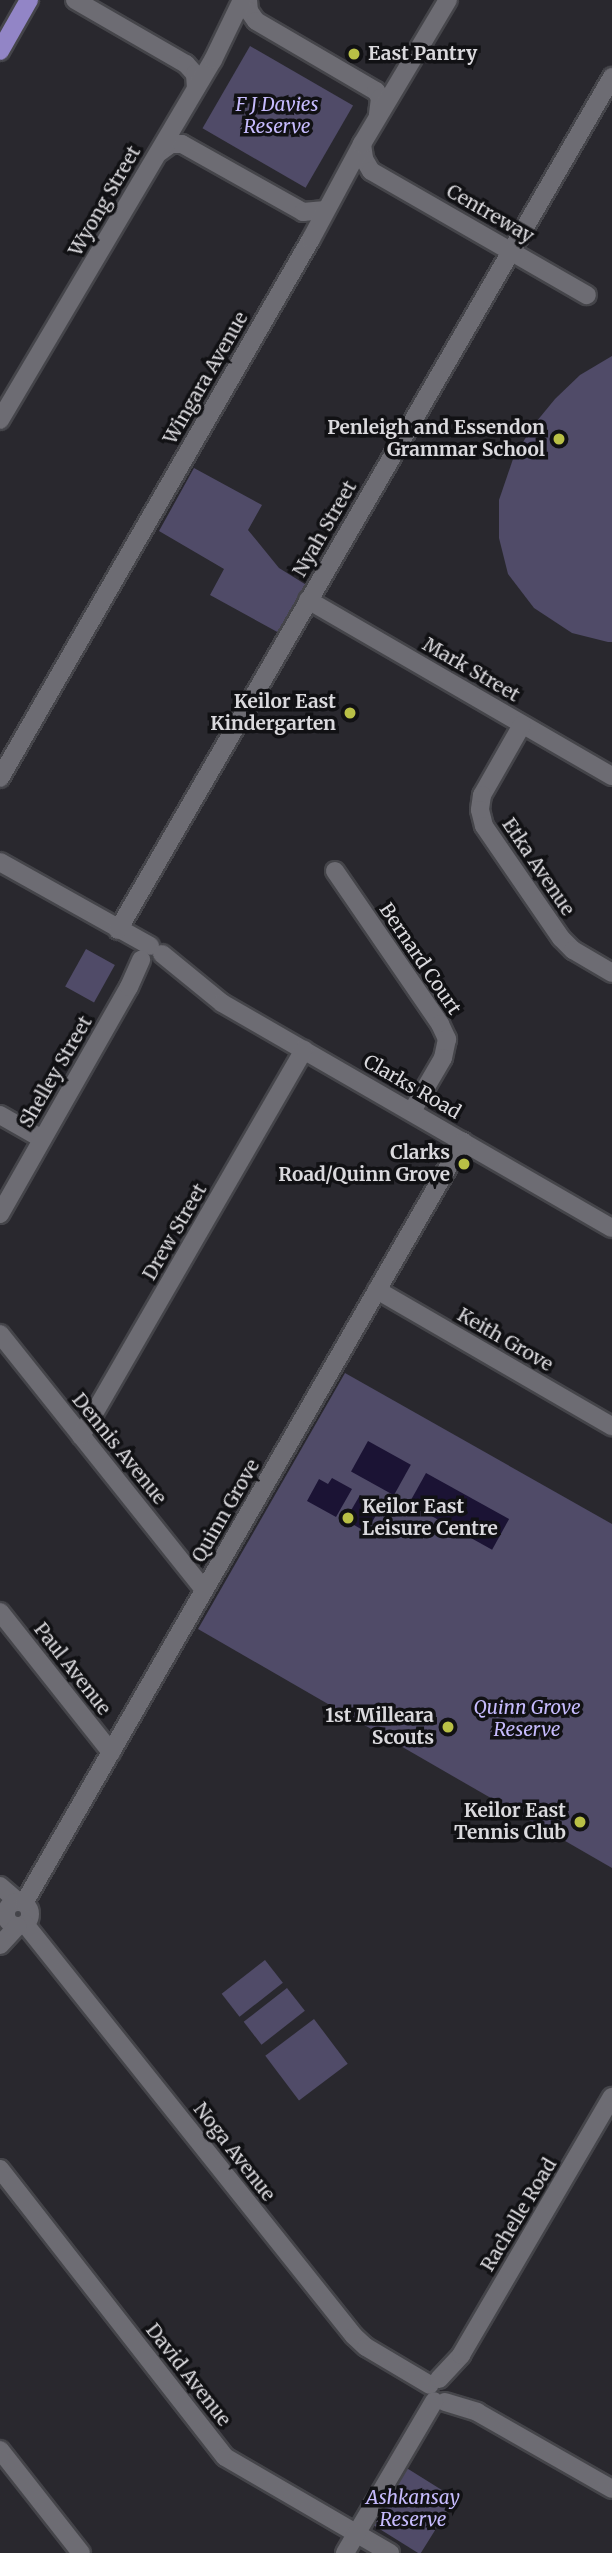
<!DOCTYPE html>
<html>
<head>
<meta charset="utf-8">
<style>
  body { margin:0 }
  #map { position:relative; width:612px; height:2553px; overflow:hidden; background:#29282e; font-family:Merriweather,serif }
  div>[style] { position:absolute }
  .green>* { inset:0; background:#504b68; transform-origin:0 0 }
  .water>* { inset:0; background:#1b1334; transform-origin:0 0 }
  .roads { filter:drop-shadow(2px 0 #45454a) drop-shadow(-2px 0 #45454a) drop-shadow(0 2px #45454a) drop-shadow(0 -2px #45454a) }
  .minor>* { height:18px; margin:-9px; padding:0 9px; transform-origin:9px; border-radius:9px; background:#6d6c73 }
  .minor>.ring { margin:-9px; padding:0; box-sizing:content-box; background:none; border:18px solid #6d6c73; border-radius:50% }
  .major>* { height:18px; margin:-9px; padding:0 9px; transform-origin:9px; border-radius:9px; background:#9285c6 }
  .dots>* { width:19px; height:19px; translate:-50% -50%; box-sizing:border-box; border:4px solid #111114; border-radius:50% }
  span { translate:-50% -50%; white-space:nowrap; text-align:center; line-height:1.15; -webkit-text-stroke:7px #111114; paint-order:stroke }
  .poi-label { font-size:19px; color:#dad9dd; font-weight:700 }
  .left { translate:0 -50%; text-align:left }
  .right { translate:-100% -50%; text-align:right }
  .park-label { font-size:19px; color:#c6bbfd; font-style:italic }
  .street-label { font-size:19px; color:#dad9dd }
</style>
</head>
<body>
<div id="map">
  <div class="green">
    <i style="left:250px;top:46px;width:119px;height:95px;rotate:30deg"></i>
    <i style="clip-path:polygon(612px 356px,612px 642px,608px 642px,572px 633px,534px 608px,508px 574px,499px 538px,499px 500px,513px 459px,532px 427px,555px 399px,580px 375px)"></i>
    <i style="clip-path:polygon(194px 468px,262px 505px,248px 530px,279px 568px,308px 586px,281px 634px,210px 595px,224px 569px,159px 531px)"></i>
    <i style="left:86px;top:949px;width:33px;height:43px;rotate:29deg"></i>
    <i style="clip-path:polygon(345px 1373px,612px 1524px,612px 1868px,198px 1629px)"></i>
    <i style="left:265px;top:1960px;width:29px;height:55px;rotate:52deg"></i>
    <i style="left:287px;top:1988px;width:29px;height:55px;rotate:52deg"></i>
    <i style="left:314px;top:2019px;width:56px;height:61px;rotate:53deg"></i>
    <i style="left:405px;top:2467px;width:59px;height:66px;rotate:32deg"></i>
  </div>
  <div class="water">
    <i style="left:368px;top:1441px;width:49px;height:35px;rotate:29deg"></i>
    <i style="left:426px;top:1473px;width:95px;height:35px;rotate:29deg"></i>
    <i style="clip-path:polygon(332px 1478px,352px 1489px,336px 1517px,307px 1501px,319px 1479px,328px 1484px)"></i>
    <i style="left:360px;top:1495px;width:24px;height:29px;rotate:30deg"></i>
  </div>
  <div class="roads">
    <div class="minor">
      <i style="left:75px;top:0;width:128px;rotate:30deg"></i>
      <i style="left:186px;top:64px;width:13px;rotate:48deg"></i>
      <i style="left:195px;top:74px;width:14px;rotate:86deg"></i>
      <i style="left:248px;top:0;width:11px;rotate:85deg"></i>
      <i style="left:249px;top:11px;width:12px;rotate:55deg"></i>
      <i style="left:256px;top:21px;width:139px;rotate:30.3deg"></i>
      <i style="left:376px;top:91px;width:8px;rotate:60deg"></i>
      <i style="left:380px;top:98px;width:17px;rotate:97deg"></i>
      <i style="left:362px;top:144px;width:15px;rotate:82deg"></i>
      <i style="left:364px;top:159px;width:14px;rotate:60deg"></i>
      <i style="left:371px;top:171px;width:249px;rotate:29.9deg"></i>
      <i style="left:160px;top:152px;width:14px;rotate:-36deg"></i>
      <i style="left:171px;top:144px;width:11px"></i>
      <i style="left:182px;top:144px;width:139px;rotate:29.3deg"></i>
      <i style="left:303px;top:212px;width:22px;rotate:-5deg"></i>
      <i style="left:0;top:420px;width:418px;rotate:-59.4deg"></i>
      <i style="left:213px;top:60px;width:67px;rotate:-64.2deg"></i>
      <i style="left:308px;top:600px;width:351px;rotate:30.1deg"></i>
      <i style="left:522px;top:725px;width:81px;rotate:119.7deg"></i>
      <i style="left:482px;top:795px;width:15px;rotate:98deg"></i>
      <i style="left:480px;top:810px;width:16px;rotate:76deg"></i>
      <i style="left:484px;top:826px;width:136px;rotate:55.5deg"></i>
      <i style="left:561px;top:938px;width:17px;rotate:45deg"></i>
      <i style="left:573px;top:950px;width:45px;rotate:30.5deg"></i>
      <i style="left:0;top:778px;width:622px;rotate:-60.02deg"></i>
      <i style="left:311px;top:239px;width:108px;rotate:-61.8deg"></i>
      <i style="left:362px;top:144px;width:168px;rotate:-59.2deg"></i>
      <i style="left:0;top:862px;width:172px;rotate:29.2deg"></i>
      <i style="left:335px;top:871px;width:186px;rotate:55.5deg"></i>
      <i style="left:440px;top:1024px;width:17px;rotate:65deg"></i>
      <i style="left:447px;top:1039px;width:19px;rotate:102deg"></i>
      <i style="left:443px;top:1058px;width:61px;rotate:120.3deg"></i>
      <i style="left:118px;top:930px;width:986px;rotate:-59.92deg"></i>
      <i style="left:162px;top:954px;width:77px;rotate:39.2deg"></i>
      <i style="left:222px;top:1003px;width:450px;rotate:30deg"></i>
      <i style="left:0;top:1115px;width:48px;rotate:29.7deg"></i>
      <i style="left:0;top:1214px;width:261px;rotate:-60.4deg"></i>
      <i style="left:129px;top:987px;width:30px;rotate:-66deg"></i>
      <i style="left:377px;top:1290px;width:272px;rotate:30.1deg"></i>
      <i style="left:0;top:1334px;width:327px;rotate:51.4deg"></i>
      <i style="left:81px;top:1436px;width:446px;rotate:-60deg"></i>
      <i style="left:0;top:1612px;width:179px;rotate:51.6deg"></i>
      <i style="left:0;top:1886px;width:23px;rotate:41deg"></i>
      <i class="ring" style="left:6px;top:1902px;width:6px;height:6px"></i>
      <i style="left:24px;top:1903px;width:879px;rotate:-60.05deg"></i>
      <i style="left:25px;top:1924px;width:527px;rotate:51.39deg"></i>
      <i style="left:354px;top:2336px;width:16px;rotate:43deg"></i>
      <i style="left:366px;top:2347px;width:74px;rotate:30.7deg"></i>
      <i style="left:0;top:1945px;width:26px;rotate:-47deg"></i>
      <i style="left:0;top:2169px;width:365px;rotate:52deg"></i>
      <i style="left:225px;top:2457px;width:191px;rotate:30.2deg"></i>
      <i style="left:439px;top:2379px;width:33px;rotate:-47deg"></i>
      <i style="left:461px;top:2355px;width:299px;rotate:-59.7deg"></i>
      <i style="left:445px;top:2402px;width:34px;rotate:17deg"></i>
      <i style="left:477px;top:2412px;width:155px;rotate:29.7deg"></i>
      <i style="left:0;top:2450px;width:131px;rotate:51.8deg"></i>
      <i style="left:345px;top:2553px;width:176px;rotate:-59.6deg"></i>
    </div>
    <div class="major">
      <i style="left:0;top:51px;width:59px;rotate:-60.4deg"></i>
    </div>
  </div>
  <div class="dots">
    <i style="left:354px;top:54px;background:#b9c046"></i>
    <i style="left:559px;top:439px;background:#b9c046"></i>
    <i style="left:350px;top:713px;background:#b9c046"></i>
    <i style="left:464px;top:1164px;background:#b9c046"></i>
    <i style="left:348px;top:1518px;background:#b9c046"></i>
    <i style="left:448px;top:1727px;background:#b9c046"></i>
    <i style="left:580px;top:1822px;background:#b9c046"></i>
  </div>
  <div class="poi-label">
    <span class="left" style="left:368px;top:54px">East Pantry</span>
    <span class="right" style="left:545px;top:439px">Penleigh and Essendon<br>Grammar School</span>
    <span class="right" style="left:336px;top:713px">Keilor East<br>Kindergarten</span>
    <span class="right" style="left:450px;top:1164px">Clarks<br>Road/Quinn Grove</span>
    <span class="left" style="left:362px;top:1518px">Keilor East<br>Leisure Centre</span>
    <span class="right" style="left:434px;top:1727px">1st Milleara<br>Scouts</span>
    <span class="right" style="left:566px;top:1822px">Keilor East<br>Tennis Club</span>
  </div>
  <div class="park-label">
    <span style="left:277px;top:116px">F J Davies<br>Reserve</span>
    <span style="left:527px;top:1719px">Quinn Grove<br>Reserve</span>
    <span style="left:413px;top:2509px">Ashkansay<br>Reserve</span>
  </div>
  <div class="street-label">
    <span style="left:105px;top:201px;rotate:-60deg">Wyong Street</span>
    <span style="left:490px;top:214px;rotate:30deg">Centreway</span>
    <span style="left:206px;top:378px;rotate:-60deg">Wingara Avenue</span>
    <span style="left:325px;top:529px;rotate:-60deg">Nyah Street</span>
    <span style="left:471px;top:670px;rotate:30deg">Mark Street</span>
    <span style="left:538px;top:867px;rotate:56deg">Etka Avenue</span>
    <span style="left:420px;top:959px;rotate:56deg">Bernard Court</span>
    <span style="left:56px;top:1072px;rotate:-60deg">Shelley Street</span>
    <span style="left:412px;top:1087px;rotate:30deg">Clarks Road</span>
    <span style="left:175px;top:1232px;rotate:-60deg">Drew Street</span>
    <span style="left:505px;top:1340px;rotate:30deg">Keith Grove</span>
    <span style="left:119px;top:1449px;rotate:51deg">Dennis Avenue</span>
    <span style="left:226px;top:1511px;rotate:-60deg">Quinn Grove</span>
    <span style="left:72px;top:1669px;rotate:52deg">Paul Avenue</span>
    <span style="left:234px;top:2152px;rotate:52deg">Noga Avenue</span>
    <span style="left:519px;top:2215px;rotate:-59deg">Rachelle Road</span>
    <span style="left:188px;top:2375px;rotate:52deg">David Avenue</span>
  </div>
</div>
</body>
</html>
